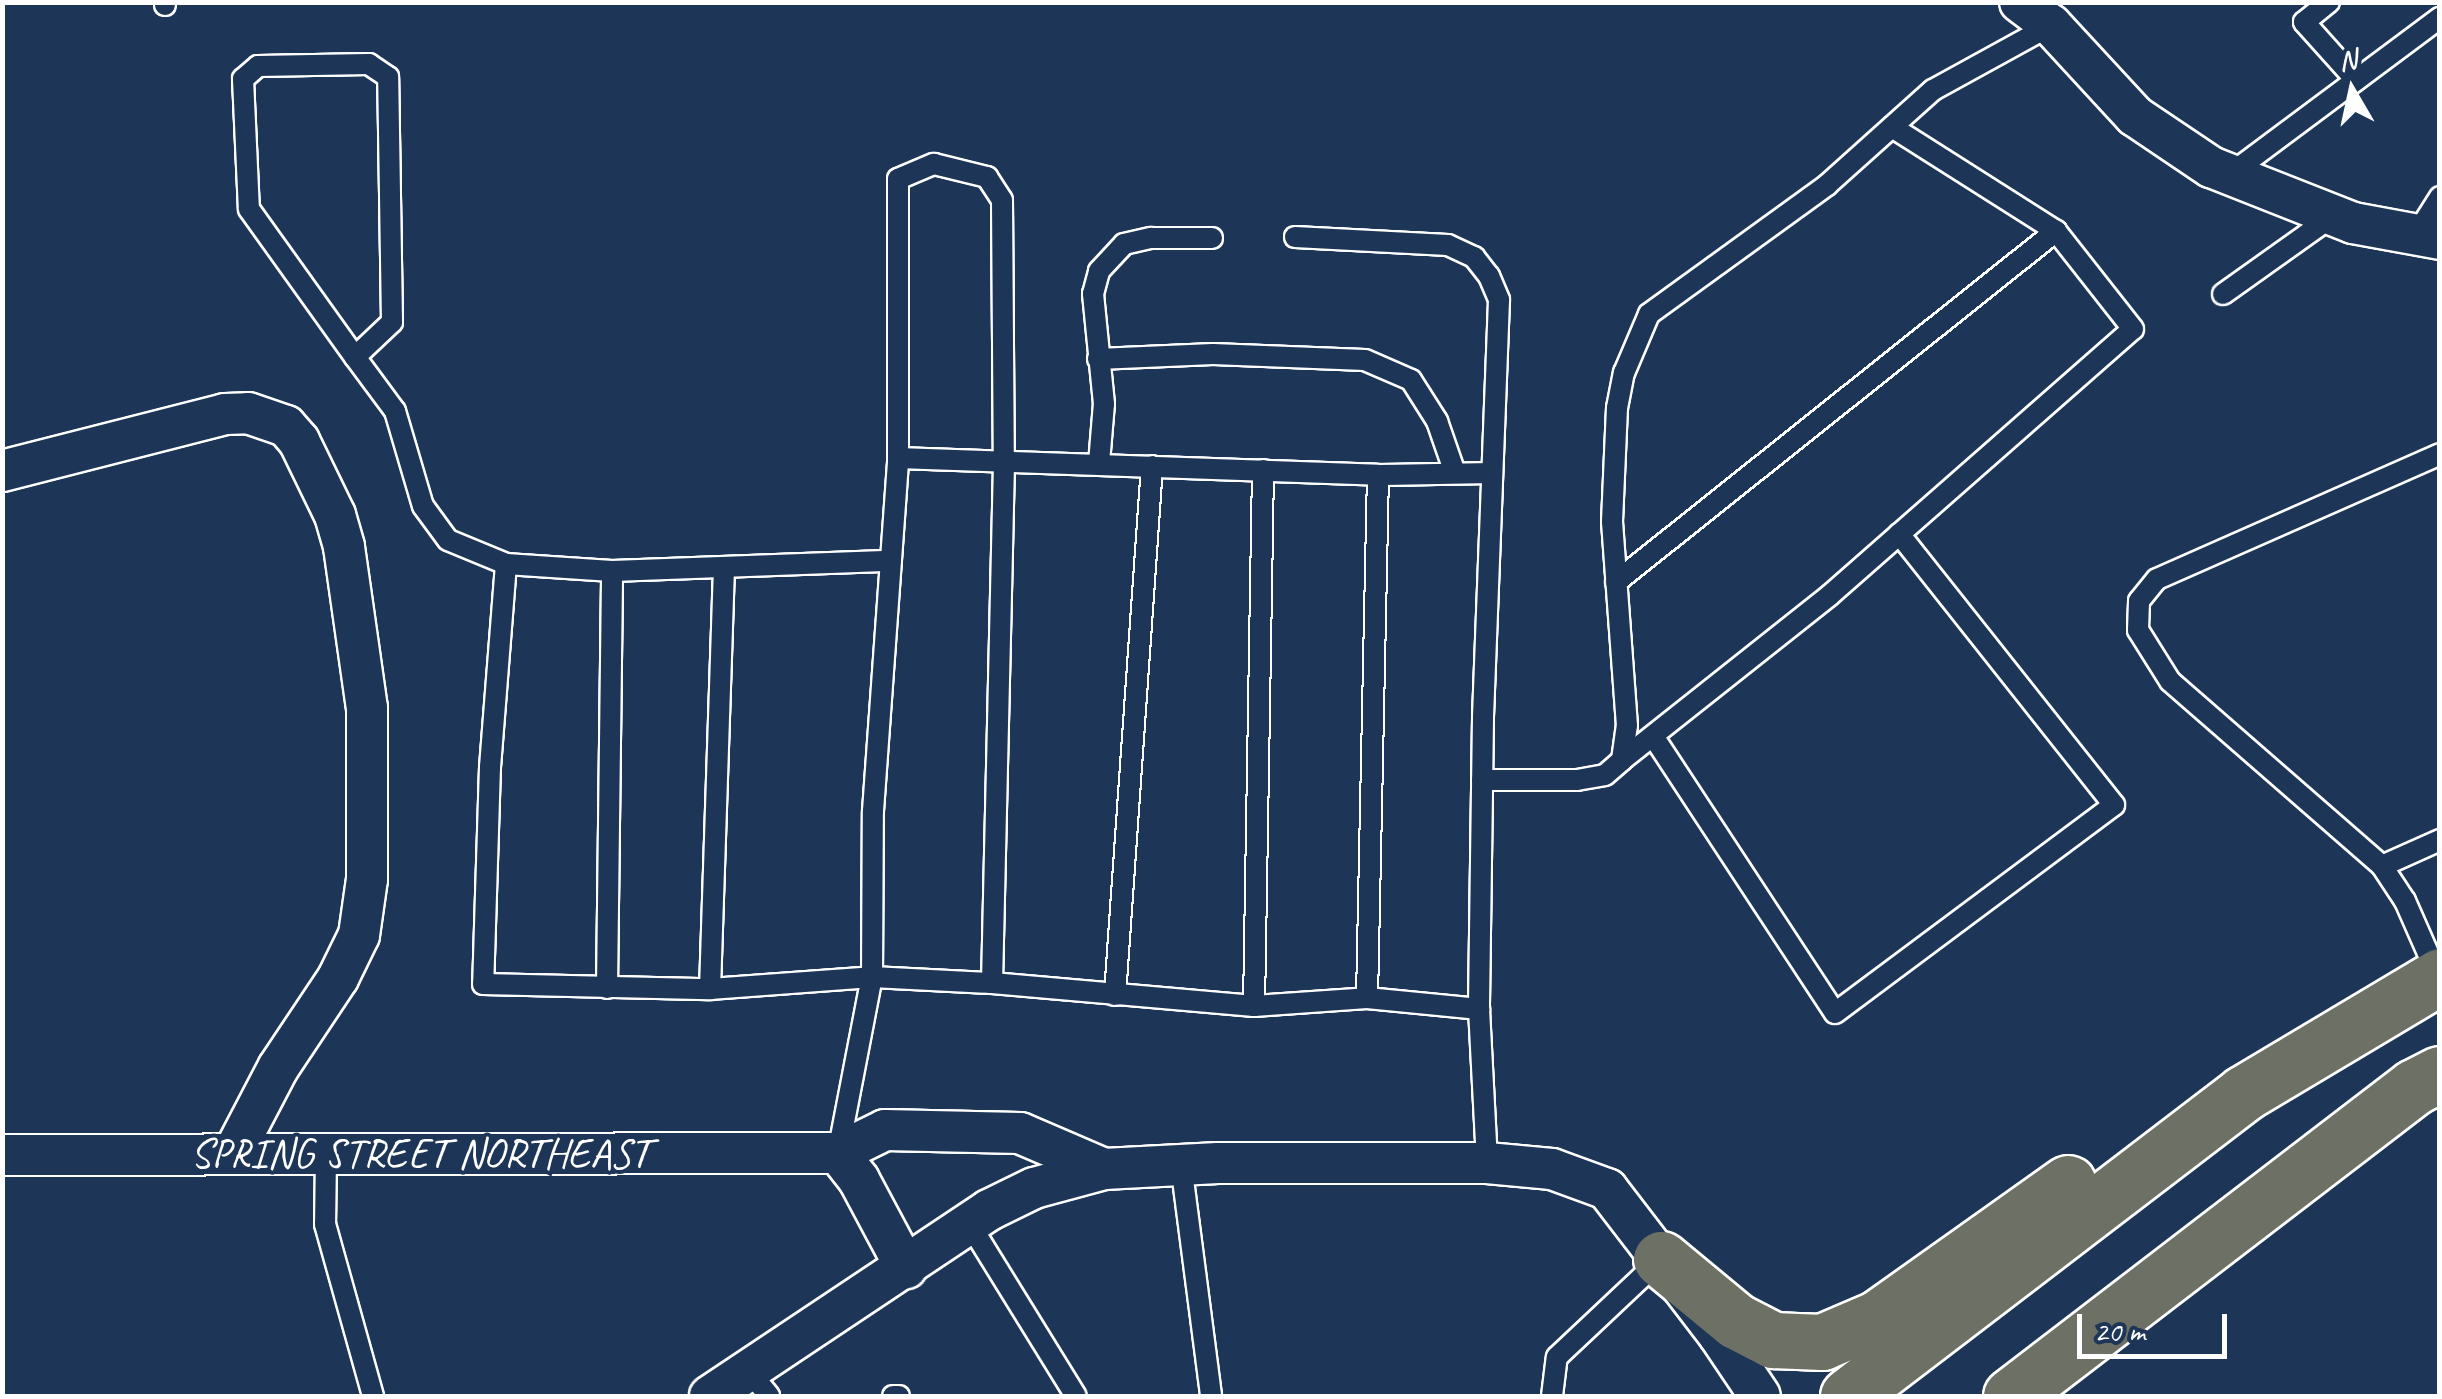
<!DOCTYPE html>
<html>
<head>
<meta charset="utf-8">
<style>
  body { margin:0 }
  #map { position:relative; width:2442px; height:1399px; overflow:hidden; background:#1d3557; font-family:Caveat,sans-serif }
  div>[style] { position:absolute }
  .roads { filter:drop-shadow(2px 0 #fff) drop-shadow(-2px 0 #fff) drop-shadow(0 2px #fff) drop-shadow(0 -2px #fff) }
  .service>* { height:20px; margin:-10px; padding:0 10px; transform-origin:10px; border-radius:10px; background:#1d3557 }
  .minor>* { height:40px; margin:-20px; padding:0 20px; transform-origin:20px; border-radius:20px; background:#1d3557 }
  .primary>* { height:55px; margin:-27.5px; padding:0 27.5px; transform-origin:27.5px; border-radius:27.5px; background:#6c7065 }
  span { translate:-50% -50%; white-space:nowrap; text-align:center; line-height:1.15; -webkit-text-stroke:8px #1d3557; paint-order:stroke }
  .street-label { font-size:42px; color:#fff }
  .frame { position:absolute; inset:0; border:5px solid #fff; pointer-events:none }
  .north { position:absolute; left:2302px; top:40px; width:100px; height:100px; -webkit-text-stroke:8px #1d3557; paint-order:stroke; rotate:351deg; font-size:28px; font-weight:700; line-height:40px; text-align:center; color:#fff }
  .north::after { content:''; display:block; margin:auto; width:35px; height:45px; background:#fff; clip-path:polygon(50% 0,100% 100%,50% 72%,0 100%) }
  .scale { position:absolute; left:2077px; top:1314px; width:150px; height:45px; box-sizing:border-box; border:5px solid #fff; border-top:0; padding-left:12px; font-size:30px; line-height:35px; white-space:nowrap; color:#fff; -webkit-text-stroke:8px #1d3557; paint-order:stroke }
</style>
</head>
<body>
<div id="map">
  <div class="roads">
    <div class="service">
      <i style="left:2329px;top:2px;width:32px;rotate:141deg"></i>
      <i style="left:2304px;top:22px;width:78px;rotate:48.1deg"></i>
      <i style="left:165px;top:5px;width:3px;rotate:-90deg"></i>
      <i style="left:2229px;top:175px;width:263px;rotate:-36.7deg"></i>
      <i style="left:2416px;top:235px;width:45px;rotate:-57.7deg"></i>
      <i style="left:1295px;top:237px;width:153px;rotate:3deg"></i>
      <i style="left:1448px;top:245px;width:29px;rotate:25deg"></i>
      <i style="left:1474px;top:257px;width:24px;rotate:52deg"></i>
      <i style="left:1489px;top:276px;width:26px;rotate:67deg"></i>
      <i style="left:1499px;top:300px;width:418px;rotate:92.2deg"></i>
      <i style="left:1483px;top:718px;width:291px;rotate:90.8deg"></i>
      <i style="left:1479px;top:1009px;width:154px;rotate:87deg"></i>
      <i style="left:2223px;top:294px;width:136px;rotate:-35.4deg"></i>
      <i style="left:355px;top:357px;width:51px;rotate:-43.4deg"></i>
      <i style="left:392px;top:322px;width:245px;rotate:-90.9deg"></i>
      <i style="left:388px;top:77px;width:23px;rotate:-146deg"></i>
      <i style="left:369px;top:64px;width:111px;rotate:179deg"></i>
      <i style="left:258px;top:66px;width:20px;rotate:139deg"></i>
      <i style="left:243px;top:79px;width:130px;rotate:87.4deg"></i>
      <i style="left:249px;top:209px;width:182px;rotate:54.4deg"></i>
      <i style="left:355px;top:357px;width:67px;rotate:53.5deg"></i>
      <i style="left:395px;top:411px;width:99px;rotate:73.6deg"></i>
      <i style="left:423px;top:506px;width:42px;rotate:53.7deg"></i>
      <i style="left:448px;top:540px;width:63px;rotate:22.5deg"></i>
      <i style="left:506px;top:564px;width:106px;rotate:3.8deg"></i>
      <i style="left:612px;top:571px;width:279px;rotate:-2.1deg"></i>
      <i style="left:1098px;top:359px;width:115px;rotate:-2.5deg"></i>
      <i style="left:1213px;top:354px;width:152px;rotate:2.3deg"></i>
      <i style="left:1365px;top:360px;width:50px;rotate:23.5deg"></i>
      <i style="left:1411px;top:380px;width:49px;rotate:57.6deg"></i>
      <i style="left:1437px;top:421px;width:55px;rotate:70.9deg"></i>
      <i style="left:898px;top:458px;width:480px;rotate:2deg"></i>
      <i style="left:1378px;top:475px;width:114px;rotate:-1deg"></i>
      <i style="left:1099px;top:463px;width:59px;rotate:-85.2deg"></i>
      <i style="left:1104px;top:404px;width:111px;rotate:-95.7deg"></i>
      <i style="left:1093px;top:294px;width:24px;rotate:-75deg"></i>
      <i style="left:1099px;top:271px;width:37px;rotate:-47deg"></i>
      <i style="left:1124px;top:244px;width:28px;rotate:-13deg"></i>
      <i style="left:1151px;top:238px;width:61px"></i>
      <i style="left:506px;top:564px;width:204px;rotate:94.5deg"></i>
      <i style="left:490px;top:767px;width:217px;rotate:91.8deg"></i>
      <i style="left:483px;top:984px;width:227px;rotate:1.3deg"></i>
      <i style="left:710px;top:989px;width:162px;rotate:-4.2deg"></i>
      <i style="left:872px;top:977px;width:120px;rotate:2.9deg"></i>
      <i style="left:992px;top:983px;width:263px;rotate:5deg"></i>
      <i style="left:1254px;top:1006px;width:113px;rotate:-4deg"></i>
      <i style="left:1367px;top:998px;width:113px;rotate:5.6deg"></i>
      <i style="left:1616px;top:582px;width:563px;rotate:-38.58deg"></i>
      <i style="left:2056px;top:231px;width:194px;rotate:-147.6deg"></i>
      <i style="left:1653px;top:736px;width:331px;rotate:56.7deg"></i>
      <i style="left:1835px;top:1013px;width:348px;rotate:-36.7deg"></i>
      <i style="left:2114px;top:805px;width:346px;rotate:-128.4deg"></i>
      <i style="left:1622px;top:760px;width:265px;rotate:-38.4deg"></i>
      <i style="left:1830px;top:595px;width:403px;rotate:-41.3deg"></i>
      <i style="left:2133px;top:329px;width:125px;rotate:-128.2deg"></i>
      <i style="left:1482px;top:780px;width:95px"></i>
      <i style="left:1577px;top:780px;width:28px;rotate:-10deg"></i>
      <i style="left:1605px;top:775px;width:23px;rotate:-41deg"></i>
      <i style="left:1622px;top:760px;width:34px;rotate:-82deg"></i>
      <i style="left:1627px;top:726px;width:205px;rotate:-94.2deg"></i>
      <i style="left:1612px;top:522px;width:114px;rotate:-87.5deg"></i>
      <i style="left:1617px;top:408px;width:36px;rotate:-79deg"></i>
      <i style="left:1624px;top:373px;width:64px;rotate:-67deg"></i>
      <i style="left:1649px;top:314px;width:220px;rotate:-35.9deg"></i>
      <i style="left:1827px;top:185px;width:142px;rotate:-41.9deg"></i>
      <i style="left:1933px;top:90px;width:135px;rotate:-28.8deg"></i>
      <i style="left:2382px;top:866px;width:64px;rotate:-24.1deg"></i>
      <i style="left:2438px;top:976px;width:82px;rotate:-113.7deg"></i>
      <i style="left:2405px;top:901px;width:42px;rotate:-123.3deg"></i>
      <i style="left:2382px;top:866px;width:281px;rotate:-138.9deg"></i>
      <i style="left:2170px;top:681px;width:60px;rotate:-122.1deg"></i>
      <i style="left:2138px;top:630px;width:29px;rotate:-88deg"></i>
      <i style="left:2139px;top:601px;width:28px;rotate:-51deg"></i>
      <i style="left:2157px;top:579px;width:309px;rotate:-23.8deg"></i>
      <i style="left:607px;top:988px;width:417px;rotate:-89.3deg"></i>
      <i style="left:710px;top:989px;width:420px;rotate:-88.1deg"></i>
      <i style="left:1115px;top:995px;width:530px;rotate:-86deg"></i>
      <i style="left:1367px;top:998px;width:523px;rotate:-88.8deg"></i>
      <i style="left:1254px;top:1006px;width:536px;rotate:-89.04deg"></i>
      <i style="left:838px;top:1153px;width:179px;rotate:-79.1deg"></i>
      <i style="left:872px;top:977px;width:166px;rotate:-89.7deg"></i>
      <i style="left:873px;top:811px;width:354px;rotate:-85.9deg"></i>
      <i style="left:898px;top:458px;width:279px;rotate:-90deg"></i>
      <i style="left:898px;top:179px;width:39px;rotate:-23deg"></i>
      <i style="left:934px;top:164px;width:55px;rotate:13.8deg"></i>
      <i style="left:987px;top:177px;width:27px;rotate:57deg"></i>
      <i style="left:1002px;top:200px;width:263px;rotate:89.6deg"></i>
      <i style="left:1004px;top:463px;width:520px;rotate:91.32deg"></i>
      <i style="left:326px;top:1156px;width:68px;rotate:90.8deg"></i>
      <i style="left:325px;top:1224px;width:179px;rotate:74.4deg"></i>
      <i style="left:1181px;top:1164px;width:234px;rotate:82.6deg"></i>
      <i style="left:969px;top:1223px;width:203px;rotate:58.3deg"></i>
      <i style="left:749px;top:1371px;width:32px;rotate:51deg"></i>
      <i style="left:893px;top:1396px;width:6px"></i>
      <i style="left:1552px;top:1396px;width:39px;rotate:-83deg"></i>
      <i style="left:1557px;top:1357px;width:143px;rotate:-43.3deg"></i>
    </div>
    <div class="minor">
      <i style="left:2020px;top:2px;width:39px;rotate:37deg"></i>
      <i style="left:2051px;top:25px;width:124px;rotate:47.3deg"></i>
      <i style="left:2135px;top:116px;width:92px;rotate:33.9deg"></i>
      <i style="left:2211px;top:167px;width:153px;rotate:21.5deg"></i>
      <i style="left:2353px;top:223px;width:88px;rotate:10.4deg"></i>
      <i style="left:2px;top:471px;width:230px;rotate:-14.3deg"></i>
      <i style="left:225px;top:414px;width:23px;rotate:-2deg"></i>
      <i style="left:248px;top:413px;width:40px;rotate:18.9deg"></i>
      <i style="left:286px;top:426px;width:20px;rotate:49deg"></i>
      <i style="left:299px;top:441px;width:82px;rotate:64.1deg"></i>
      <i style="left:335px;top:515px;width:33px;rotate:74deg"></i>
      <i style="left:344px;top:547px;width:163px;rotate:81.9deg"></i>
      <i style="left:367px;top:708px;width:171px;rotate:90deg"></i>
      <i style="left:367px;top:879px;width:57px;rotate:98.1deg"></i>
      <i style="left:359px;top:935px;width:48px;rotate:116deg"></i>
      <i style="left:338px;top:978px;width:108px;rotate:123.7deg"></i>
      <i style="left:278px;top:1068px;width:97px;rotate:117.6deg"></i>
      <i style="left:838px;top:1153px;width:34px;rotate:52deg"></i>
      <i style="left:859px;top:1180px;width:100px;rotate:61.9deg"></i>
      <i style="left:2px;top:1155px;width:836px;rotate:-0.14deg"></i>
      <i style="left:838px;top:1153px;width:52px;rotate:-26.1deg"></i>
      <i style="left:885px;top:1130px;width:135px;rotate:1.3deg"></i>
      <i style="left:1020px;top:1133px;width:91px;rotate:23.2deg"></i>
      <i style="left:710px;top:1396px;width:335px;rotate:-33.7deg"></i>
      <i style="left:989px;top:1210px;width:50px;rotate:-26.1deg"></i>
      <i style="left:1034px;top:1188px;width:73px;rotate:-15.2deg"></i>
      <i style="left:1104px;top:1169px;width:114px;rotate:-3deg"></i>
      <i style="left:1218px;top:1163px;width:269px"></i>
      <i style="left:1487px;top:1163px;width:65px;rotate:5.3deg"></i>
      <i style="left:1552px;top:1169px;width:59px;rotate:20deg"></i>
      <i style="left:1607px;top:1189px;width:184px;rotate:52.5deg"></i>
      <i style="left:1719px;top:1335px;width:73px;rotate:56.1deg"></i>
    </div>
    <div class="primary">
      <i style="left:1661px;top:1259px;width:97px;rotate:39.6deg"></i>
      <i style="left:1736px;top:1321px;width:42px;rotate:27.2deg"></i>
      <i style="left:1773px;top:1340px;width:49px;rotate:2.3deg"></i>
      <i style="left:1822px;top:1342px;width:61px;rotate:-23.2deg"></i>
      <i style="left:1878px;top:1318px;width:233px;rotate:-35.4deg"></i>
      <i style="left:1848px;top:1396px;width:499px;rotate:-37.4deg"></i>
      <i style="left:2244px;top:1093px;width:228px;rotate:-30.8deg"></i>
      <i style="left:2011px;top:1396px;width:508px;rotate:-37.48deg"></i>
      <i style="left:2414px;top:1087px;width:29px;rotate:-27deg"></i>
    </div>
  </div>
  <div class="street-label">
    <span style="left:420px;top:1154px">SPRING STREET NORTHEAST</span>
  </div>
  <div class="frame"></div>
  <div class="north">N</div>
  <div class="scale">20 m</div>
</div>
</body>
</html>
